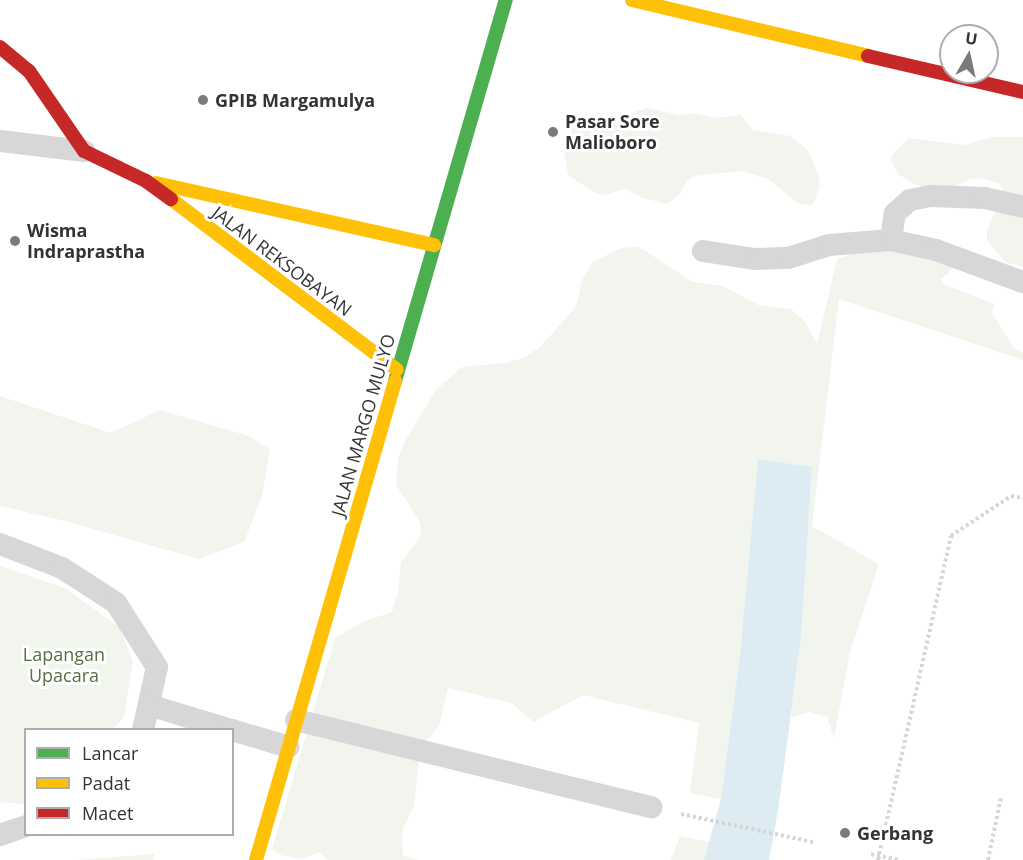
<!DOCTYPE html>
<html>
<head>
<meta charset="utf-8">
<style>
  body { margin:0 }
  #map { position:relative; width:1023px; height:860px; overflow:hidden; background:#fff; font-family:"Open Sans",sans-serif }
  div>[style] { position:absolute }
  .green>* { inset:0; background:#f1f5ed }
  .water>* { inset:0; background:#ddebf3 }
  .path>* { height:4px; margin-top:-2px; transform-origin:0; background:repeating-linear-gradient(90deg,#d6d6d6 0 3px,transparent 0 6px) }
  .lane>* { height:22px; margin:-11px; padding:0 11px; transform-origin:11px; border-radius:11px; background:#d7d7d7 }
  .fast>* { height:14px; margin:-7px; padding:0 7px; transform-origin:7px; border-radius:7px; background:#4caf50 }
  .slow>* { height:14px; margin:-7px; padding:0 7px; transform-origin:7px; border-radius:7px; background:#ffc107 }
  .jam>* { height:14px; margin:-7px; padding:0 7px; transform-origin:7px; border-radius:7px; background:#c62828 }
  .dots>* { width:16px; height:16px; translate:-50% -50%; box-sizing:border-box; border:3px solid #fff; border-radius:50% }
  span { translate:-50% -50%; white-space:nowrap; text-align:center; line-height:1.15; -webkit-text-stroke:6px #fff; paint-order:stroke }
  .poi-label { font-size:18px; color:#333; font-weight:700 }
  .left { translate:0 -50%; text-align:left }
  .street-label { font-size:18px; color:#333 }
  .park-label { font-size:18px; color:#56703f }
  .legend { position:absolute; left:24px; top:728px; width:210px; height:108px; box-sizing:border-box; background:#fff; border:2px solid #adadad; margin:0; padding:8px 10px; list-style:none; font-size:18px; color:#333 }
  .legend li { display:flex; align-items:center; gap:12px; height:30px }
  .legend b { width:30px; border:2px solid #adadad }
  .north { position:absolute; left:939px; top:24px; width:60px; height:60px; box-sizing:border-box; background:#fff; border:2px solid #adadad; border-radius:50%; rotate:9deg; font-size:16px; font-weight:700; line-height:24px; text-align:center; color:#333 }
  .north::after { content:''; display:block; margin:auto; width:21px; height:27px; background:#7a7a7a; clip-path:polygon(50% 0,100% 100%,50% 72%,0 100%) }
</style>
</head>
<body>
<div id="map">
  <div class="green">
    <i style="clip-path:polygon(647px 108px,680px 115px,694px 113px,715px 118px,741px 115px,752px 130px,790px 136px,808px 150px,818px 174px,820px 184px,814px 203px,810px 205px,799px 204px,768px 179px,742px 171px,693px 176px,686px 182px,680px 194px,667px 204px,643px 198px,625px 189px,605px 195px,595px 193px,568px 175px,564px 150px,566px 140px,573px 128px,582px 122px,611px 119px)"></i>
    <i style="clip-path:polygon(992px 137px,1023px 137px,1023px 267px,1005px 262px,987px 240px,987px 230px,1004px 192px,1000px 184px,982px 178px,971px 179px,953px 187px,923px 187px,914px 184px,898px 174px,893px 165px,891px 156px,909px 138px,964px 145px)"></i>
    <i style="clip-path:polygon(850px 246px,895px 249px,953px 266px,948px 274px,940px 279px,943px 284px,994px 304px,992px 313px,1014px 348px,1023px 353px,1023px 360px,839px 299px,812px 526px,879px 564px,850px 652px,834px 738px,827px 717px,809px 712px,791px 718px,801px 638px,812px 467px,758px 459px,740px 655px,721px 799px,690px 793px,699px 723px,583px 695px,533px 722px,512px 703px,448px 688px,439px 726px,426px 741px,419px 759px,414px 806px,402px 831px,403px 856px,420px 860px,328px 860px,319px 852px,301px 859px,281px 855px,272px 849px,335px 638px,365px 621px,392px 612px,398px 593px,401px 562px,419px 539px,421px 530px,419px 520px,396px 485px,398px 458px,405px 441px,436px 390px,462px 367px,505px 363px,524px 358px,540px 347px,576px 307px,582px 280px,593px 262px,619px 249px,629px 247px,638px 247px,647px 252px,693px 282px,723px 286px,758px 305px,791px 309px,805px 322px,817px 344px,837px 259px,848px 256px)"></i>
    <i style="clip-path:polygon(0 396px,111px 433px,160px 410px,249px 436px,270px 450px,262px 496px,244px 542px,199px 559px,61px 520px,0 506px)"></i>
    <i style="clip-path:polygon(0 566px,65px 588px,119px 627px,133px 661px,124px 717px,113px 729px,26px 730px,25px 804px,0 802px)"></i>
    <i style="clip-path:polygon(680px 836px,709px 842px,704px 860px,671px 860px)"></i>
    <i style="clip-path:polygon(154px 854px,153px 860px,77px 860px)"></i>
  </div>
  <div class="water">
    <i style="clip-path:polygon(758px 459px,812px 467px,801px 638px,779px 804px,769px 860px,704px 860px,721px 799px,740px 655px)"></i>
  </div>
  <div class="path">
    <i style="left:681px;top:814px;width:135px;rotate:12deg"></i>
    <i style="left:871px;top:854px;width:30px;rotate:12deg"></i>
    <i style="left:878px;top:860px;width:332px;rotate:-77.3deg"></i>
    <i style="left:951px;top:536px;width:72px;rotate:-33.7deg"></i>
    <i style="left:1011px;top:496px;width:12px;rotate:9deg"></i>
    <i style="left:988px;top:860px;width:63px;rotate:-78.2deg"></i>
  </div>
  <div class="lane">
    <i style="left:0;top:141px;width:85px;rotate:6.8deg"></i>
    <i style="left:891px;top:240px;width:27px;rotate:-82deg"></i>
    <i style="left:895px;top:213px;width:20px;rotate:-41deg"></i>
    <i style="left:910px;top:200px;width:21px;rotate:-11deg"></i>
    <i style="left:931px;top:196px;width:54px;rotate:2.1deg"></i>
    <i style="left:985px;top:198px;width:39px;rotate:13deg"></i>
    <i style="left:703px;top:251px;width:53px;rotate:8.7deg"></i>
    <i style="left:755px;top:259px;width:33px;rotate:-2deg"></i>
    <i style="left:788px;top:258px;width:43px;rotate:-17.6deg"></i>
    <i style="left:829px;top:245px;width:62px;rotate:-4.6deg"></i>
    <i style="left:891px;top:240px;width:46px;rotate:12.5deg"></i>
    <i style="left:936px;top:250px;width:93px;rotate:20.2deg"></i>
    <i style="left:0;top:544px;width:66px;rotate:21.2deg"></i>
    <i style="left:62px;top:568px;width:64px;rotate:32.9deg"></i>
    <i style="left:116px;top:603px;width:76px;rotate:57.4deg"></i>
    <i style="left:157px;top:667px;width:65px;rotate:102.5deg"></i>
    <i style="left:149px;top:705px;width:86px;rotate:17deg"></i>
    <i style="left:296px;top:720px;width:366px;rotate:13.8deg"></i>
    <i style="left:232px;top:730px;width:59px;rotate:16.6deg"></i>
    <i style="left:0;top:835px;width:28px;rotate:-19deg"></i>
  </div>
  <div class="fast">
    <i style="left:395px;top:381px;width:397px;rotate:-73.8deg"></i>
  </div>
  <div class="slow">
    <i style="left:632px;top:0;width:243px;rotate:13.3deg"></i>
    <i style="left:156px;top:183px;width:285px;rotate:12.6deg"></i>
    <i style="left:171px;top:199px;width:283px;rotate:37.1deg"></i>
    <i style="left:256px;top:860px;width:499px;rotate:-73.8deg"></i>
  </div>
  <div class="jam">
    <i style="left:0;top:47px;width:38px;rotate:40deg"></i>
    <i style="left:29px;top:71px;width:97px;rotate:55.5deg"></i>
    <i style="left:84px;top:151px;width:69px;rotate:25.8deg"></i>
    <i style="left:146px;top:181px;width:31px;rotate:36deg"></i>
    <i style="left:868px;top:56px;width:159px;rotate:13.1deg"></i>
  </div>
  <div class="dots">
    <i style="left:203px;top:100px;background:#7a7a7a"></i>
    <i style="left:553px;top:132px;background:#7a7a7a"></i>
    <i style="left:15px;top:241px;background:#7a7a7a"></i>
    <i style="left:845px;top:833px;background:#7a7a7a"></i>
  </div>
  <div class="poi-label">
    <span class="left" style="left:215px;top:100px">GPIB Margamulya</span>
    <span class="left" style="left:565px;top:132px">Pasar Sore<br>Malioboro</span>
    <span class="left" style="left:27px;top:241px">Wisma<br>Indraprastha</span>
    <span class="left" style="left:857px;top:833px">Gerbang</span>
  </div>
  <div class="street-label">
    <span style="left:282px;top:261px;rotate:37deg">JALAN REKSOBAYAN</span>
    <span style="left:363px;top:425px;rotate:-74deg">JALAN MARGO MULYO</span>
  </div>
  <div class="park-label">
    <span style="left:64px;top:665px">Lapangan<br>Upacara</span>
  </div>
  <ul class="legend">
  <li><b style="height:8px;background:#4caf50"></b>Lancar</li>
  <li><b style="height:8px;background:#ffc107"></b>Padat</li>
  <li><b style="height:8px;background:#c62828"></b>Macet</li>
  </ul>
  <div class="north">U</div>
</div>
</body>
</html>
